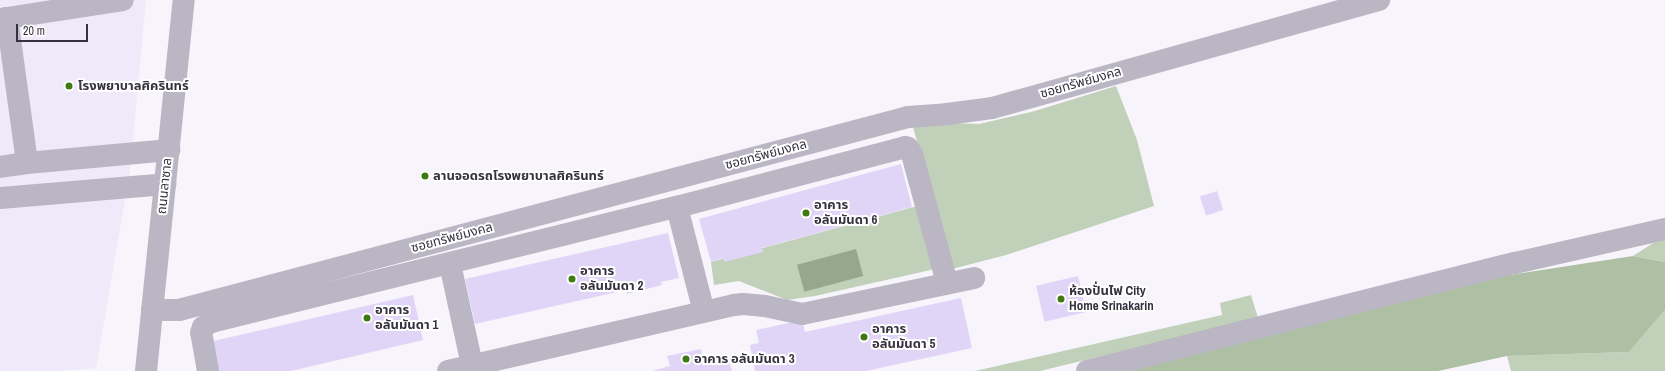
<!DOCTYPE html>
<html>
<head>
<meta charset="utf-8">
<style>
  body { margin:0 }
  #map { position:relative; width:1665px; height:371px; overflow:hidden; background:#f7f4fb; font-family:"Archivo Narrow","Noto Sans Thai",sans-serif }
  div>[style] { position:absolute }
  .built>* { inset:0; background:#efe9fa }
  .green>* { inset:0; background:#c0d0b9 }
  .forest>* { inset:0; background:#adc0a4 }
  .water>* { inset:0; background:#95a88d; transform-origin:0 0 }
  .building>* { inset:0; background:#e1d5f7; transform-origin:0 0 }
  .minor>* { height:22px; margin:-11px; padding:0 11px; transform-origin:11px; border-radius:11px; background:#bbb6c4 }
  .dots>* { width:11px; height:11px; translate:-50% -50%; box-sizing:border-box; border:2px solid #fff; border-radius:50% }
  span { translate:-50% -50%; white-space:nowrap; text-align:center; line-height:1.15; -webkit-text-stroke:4px #fff; paint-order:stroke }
  .street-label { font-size:13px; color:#35313e }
  .poi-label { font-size:13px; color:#35313e; font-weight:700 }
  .left { translate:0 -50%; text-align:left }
  .scale { position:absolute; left:16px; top:24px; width:72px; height:18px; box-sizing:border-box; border:2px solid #35313e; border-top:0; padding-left:5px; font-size:12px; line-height:14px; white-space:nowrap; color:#35313e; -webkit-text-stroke:3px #fff; paint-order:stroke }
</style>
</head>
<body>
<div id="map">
  <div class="built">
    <i style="clip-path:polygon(0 0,146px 0,130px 171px,96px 368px,60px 371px,0 371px)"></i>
  </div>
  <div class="green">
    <i style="clip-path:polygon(1116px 86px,1137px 140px,1154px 206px,1006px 255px,952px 269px,913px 127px,948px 123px,979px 124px,1035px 111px)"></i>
    <i style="clip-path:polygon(921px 205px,935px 269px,815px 296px,787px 300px,739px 281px,714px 285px,711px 262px)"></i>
    <i style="clip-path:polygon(1665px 237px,1665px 262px,1633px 256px,1661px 238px)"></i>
    <i style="clip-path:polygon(1251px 295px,1258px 318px,1040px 371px,975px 371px,1222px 315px,1220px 303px)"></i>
    <i style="clip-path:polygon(1665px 310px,1665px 371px,1511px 371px,1507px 356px,1629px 352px)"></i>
  </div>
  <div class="forest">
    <i style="clip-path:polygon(1633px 256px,1665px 262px,1665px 310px,1629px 352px,1507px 356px,1438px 371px,1122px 371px,1496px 277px)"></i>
  </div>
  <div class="water">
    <i style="left:856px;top:249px;width:28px;height:61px;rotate:75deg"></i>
  </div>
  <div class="building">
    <i style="clip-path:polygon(901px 164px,912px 207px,762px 248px,763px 252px,724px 262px,723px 258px,711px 262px,699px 219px)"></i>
    <i style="left:1217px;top:191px;width:20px;height:18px;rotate:72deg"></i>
    <i style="clip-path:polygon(668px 233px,679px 278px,661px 282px,662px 285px,627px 294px,626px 290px,475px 324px,465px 279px)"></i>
    <i style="left:1078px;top:276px;width:37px;height:43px;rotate:77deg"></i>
    <i style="clip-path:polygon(413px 295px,423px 340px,291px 371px,215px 371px,209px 342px)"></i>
    <i style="clip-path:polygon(961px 298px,972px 348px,866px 371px,755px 371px,750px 345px,759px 343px,756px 330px,802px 320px,805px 332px)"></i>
    <i style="clip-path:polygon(701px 349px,704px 362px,728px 357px,732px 371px,652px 371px,670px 366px,667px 356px)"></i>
  </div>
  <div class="minor">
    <i style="left:7px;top:18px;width:117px;rotate:-8.8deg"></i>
    <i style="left:0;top:19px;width:7px;rotate:-8deg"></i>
    <i style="left:7px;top:18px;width:146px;rotate:82.1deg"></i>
    <i style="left:27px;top:163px;width:27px;rotate:172deg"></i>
    <i style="left:27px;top:163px;width:143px;rotate:-5.2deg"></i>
    <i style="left:0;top:198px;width:166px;rotate:-4.8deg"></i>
    <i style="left:677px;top:207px;width:108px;rotate:75.6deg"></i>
    <i style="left:450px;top:264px;width:103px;rotate:77.7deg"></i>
    <i style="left:152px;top:310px;width:27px"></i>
    <i style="left:179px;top:310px;width:754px;rotate:-14.83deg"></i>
    <i style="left:908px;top:117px;width:39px;rotate:-4deg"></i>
    <i style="left:947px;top:114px;width:45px;rotate:-7.6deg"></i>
    <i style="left:992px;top:108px;width:402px;rotate:-15.6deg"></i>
    <i style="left:146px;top:371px;width:373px;rotate:-84.2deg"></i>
    <i style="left:208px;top:371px;width:39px;rotate:-100deg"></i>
    <i style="left:201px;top:333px;width:6px;rotate:-72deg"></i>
    <i style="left:203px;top:327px;width:9px;rotate:-32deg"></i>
    <i style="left:211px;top:322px;width:480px;rotate:-13.9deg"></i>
    <i style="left:677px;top:207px;width:236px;rotate:-14.7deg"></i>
    <i style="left:905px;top:147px;width:3px;rotate:18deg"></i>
    <i style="left:908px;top:148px;width:7px;rotate:56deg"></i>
    <i style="left:912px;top:154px;width:134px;rotate:74.8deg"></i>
    <i style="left:448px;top:371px;width:294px;rotate:-13deg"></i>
    <i style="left:734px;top:305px;width:9px;rotate:-6deg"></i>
    <i style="left:743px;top:304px;width:22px;rotate:5deg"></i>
    <i style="left:765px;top:306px;width:38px;rotate:12deg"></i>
    <i style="left:802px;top:314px;width:176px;rotate:-11.8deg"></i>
    <i style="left:1087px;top:371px;width:441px;rotate:-14.2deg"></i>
    <i style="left:1515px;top:263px;width:154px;rotate:-12.8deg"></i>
  </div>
  <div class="dots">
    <i style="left:69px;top:86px;background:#3e7911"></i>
    <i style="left:425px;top:176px;background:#3e7911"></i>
    <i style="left:806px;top:213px;background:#3e7911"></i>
    <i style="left:572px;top:279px;background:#3e7911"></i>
    <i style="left:1061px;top:299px;background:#3e7911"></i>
    <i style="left:367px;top:318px;background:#3e7911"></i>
    <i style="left:864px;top:337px;background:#3e7911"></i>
    <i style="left:686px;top:359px;background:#3e7911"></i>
  </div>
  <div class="street-label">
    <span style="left:1081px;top:83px;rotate:-16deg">ซอยทรัพย์มงคล</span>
    <span style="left:766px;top:155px;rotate:-15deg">ซอยทรัพย์มงคล</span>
    <span style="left:165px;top:186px;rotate:-84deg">ถนนลาซาล</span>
    <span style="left:452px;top:238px;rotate:-15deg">ซอยทรัพย์มงคล</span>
  </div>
  <div class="poi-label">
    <span class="left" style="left:78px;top:86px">โรงพยาบาลศิครินทร์</span>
    <span class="left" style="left:433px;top:176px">ลานจอดรถโรงพยาบาลศิครินทร์</span>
    <span class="left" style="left:814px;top:213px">อาคาร<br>อลันมันดา 6</span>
    <span class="left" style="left:580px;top:279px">อาคาร<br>อลันมันดา 2</span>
    <span class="left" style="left:1069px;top:299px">ห้องปั่นไฟ City<br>Home Srinakarin</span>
    <span class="left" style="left:375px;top:318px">อาคาร<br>อลันมันดา 1</span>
    <span class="left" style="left:872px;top:337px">อาคาร<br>อลันมันดา 5</span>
    <span class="left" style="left:694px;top:359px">อาคาร อลันมันดา 3</span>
  </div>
  <div class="scale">20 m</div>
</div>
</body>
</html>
